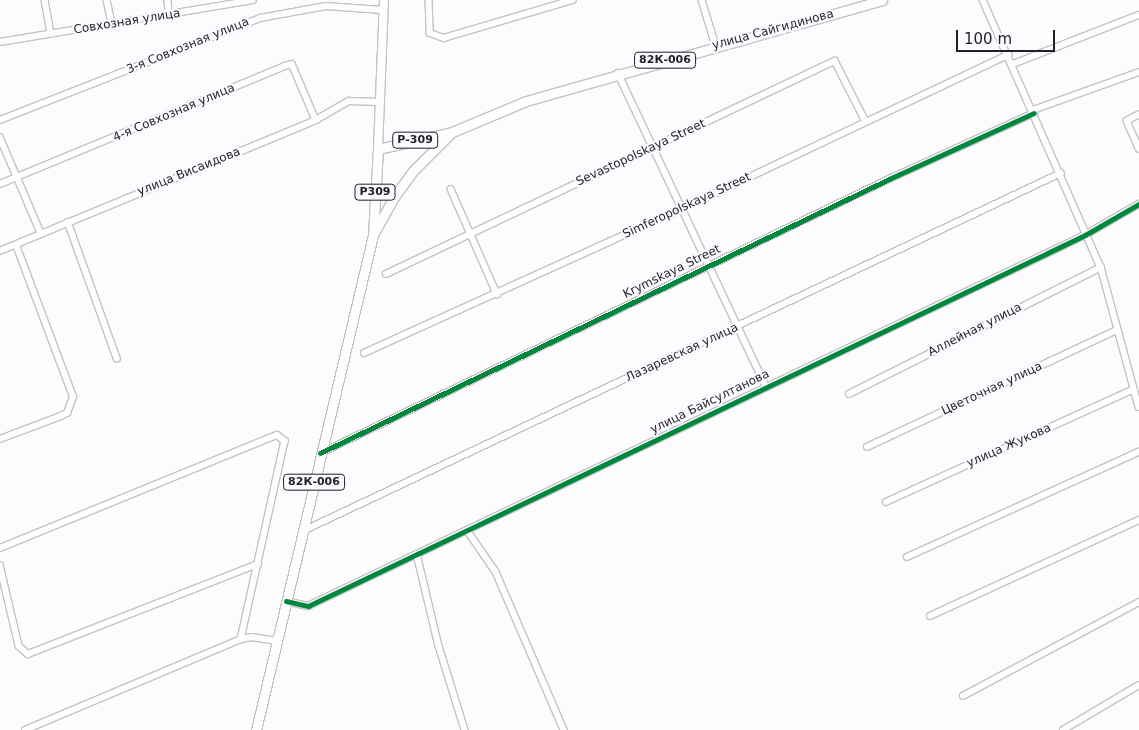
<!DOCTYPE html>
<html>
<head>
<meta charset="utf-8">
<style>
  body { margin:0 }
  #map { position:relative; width:1139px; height:730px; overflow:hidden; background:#fcfbfd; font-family:"DejaVu Sans",sans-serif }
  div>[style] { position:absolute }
  .roads { filter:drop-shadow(1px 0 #c4c2c7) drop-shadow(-1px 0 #c4c2c7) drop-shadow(0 1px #c4c2c7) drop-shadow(0 -1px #c4c2c7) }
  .minor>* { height:5.5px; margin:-2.75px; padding:0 2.75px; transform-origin:2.75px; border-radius:2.75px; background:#fffeff }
  .secondary>* { height:8px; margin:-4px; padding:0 4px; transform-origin:4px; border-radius:4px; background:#fffeff }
  .primary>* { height:9px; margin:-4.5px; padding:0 4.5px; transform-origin:4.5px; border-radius:4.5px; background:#fffeff }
  .cycleway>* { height:5px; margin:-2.5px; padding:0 2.5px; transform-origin:2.5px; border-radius:2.5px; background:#00873e }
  span { translate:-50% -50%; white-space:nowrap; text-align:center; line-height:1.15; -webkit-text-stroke:4px #fbfafe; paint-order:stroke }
  .shield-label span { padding:1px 4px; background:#fbfafe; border:1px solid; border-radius:4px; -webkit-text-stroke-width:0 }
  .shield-label { font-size:11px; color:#221f27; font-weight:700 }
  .street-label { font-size:12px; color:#221f27 }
  .scale { position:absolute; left:956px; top:30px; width:99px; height:22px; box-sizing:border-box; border:2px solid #221f27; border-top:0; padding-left:6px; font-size:15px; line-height:18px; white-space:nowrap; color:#221f27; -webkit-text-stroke:4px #fbfafe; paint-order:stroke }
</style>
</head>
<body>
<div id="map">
  <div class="roads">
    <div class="minor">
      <i style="left:45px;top:0;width:34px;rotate:80deg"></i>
      <i style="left:107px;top:0;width:25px;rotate:78deg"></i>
      <i style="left:168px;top:0;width:16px;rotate:86deg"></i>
      <i style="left:429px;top:0;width:33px;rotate:88deg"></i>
      <i style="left:430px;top:33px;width:15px;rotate:20deg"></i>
      <i style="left:444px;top:38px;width:134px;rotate:-16.5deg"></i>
      <i style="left:702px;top:0;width:48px;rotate:73.1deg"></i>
      <i style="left:983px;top:0;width:292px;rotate:66.2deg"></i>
      <i style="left:1101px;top:267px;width:145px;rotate:74.8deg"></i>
      <i style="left:0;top:42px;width:256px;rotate:-9.4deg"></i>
      <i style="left:1013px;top:64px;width:135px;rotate:-21.3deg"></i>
      <i style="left:618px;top:73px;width:346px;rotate:64.7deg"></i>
      <i style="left:1033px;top:110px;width:113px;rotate:-19.7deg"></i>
      <i style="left:1139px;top:115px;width:13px;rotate:153deg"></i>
      <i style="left:1127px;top:121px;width:30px;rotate:66deg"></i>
      <i style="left:0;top:120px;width:279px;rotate:-21.4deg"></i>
      <i style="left:260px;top:18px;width:67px;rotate:-10.3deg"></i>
      <i style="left:326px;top:6px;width:57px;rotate:4deg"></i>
      <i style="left:0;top:137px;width:104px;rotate:66.9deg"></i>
      <i style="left:0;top:184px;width:308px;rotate:-22.5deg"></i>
      <i style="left:285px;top:66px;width:7px;rotate:-16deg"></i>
      <i style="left:292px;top:64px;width:61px;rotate:66.8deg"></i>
      <i style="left:451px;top:189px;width:115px;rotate:66.3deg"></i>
      <i style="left:68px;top:222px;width:145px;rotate:70.2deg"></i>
      <i style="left:0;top:251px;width:342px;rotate:-22.5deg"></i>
      <i style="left:316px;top:120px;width:38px;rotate:-30deg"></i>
      <i style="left:349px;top:101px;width:30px;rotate:2deg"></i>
      <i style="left:386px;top:274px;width:497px;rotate:-25.4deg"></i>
      <i style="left:835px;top:61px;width:66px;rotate:63deg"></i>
      <i style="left:364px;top:353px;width:349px;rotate:-24.4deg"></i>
      <i style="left:682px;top:209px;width:361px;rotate:-25.3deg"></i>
      <i style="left:849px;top:394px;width:282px;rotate:-26.7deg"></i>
      <i style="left:0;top:439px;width:65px;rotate:-20.7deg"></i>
      <i style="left:61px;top:416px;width:7px;rotate:-27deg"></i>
      <i style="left:67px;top:413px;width:17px;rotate:-69deg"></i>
      <i style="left:73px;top:397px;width:162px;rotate:-110.6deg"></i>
      <i style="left:867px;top:447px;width:276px;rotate:-25.1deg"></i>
      <i style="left:321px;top:453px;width:631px;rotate:-25.75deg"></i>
      <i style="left:889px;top:179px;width:159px;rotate:-24.5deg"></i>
      <i style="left:886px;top:502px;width:270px;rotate:-24.5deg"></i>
      <i style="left:467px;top:530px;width:51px;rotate:55.4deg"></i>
      <i style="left:496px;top:572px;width:172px;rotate:66.7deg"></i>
      <i style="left:303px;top:531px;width:838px;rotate:-25.28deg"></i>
      <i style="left:0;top:548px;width:299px;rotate:-22.2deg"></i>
      <i style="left:277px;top:435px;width:10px;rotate:37deg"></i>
      <i style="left:285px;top:441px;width:203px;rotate:102.5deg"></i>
      <i style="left:417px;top:554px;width:95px;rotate:76.6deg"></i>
      <i style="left:439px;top:646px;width:88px;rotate:72.8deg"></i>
      <i style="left:907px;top:557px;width:255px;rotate:-24.4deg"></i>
      <i style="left:0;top:565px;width:83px;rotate:76.8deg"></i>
      <i style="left:19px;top:646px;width:12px;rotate:42deg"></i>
      <i style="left:28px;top:654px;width:247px;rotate:-21.4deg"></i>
      <i style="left:286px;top:601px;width:23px;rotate:13deg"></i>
      <i style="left:308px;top:606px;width:861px;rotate:-25.52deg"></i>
      <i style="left:1085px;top:235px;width:62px;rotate:-29.9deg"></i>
      <i style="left:930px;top:616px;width:230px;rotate:-24.7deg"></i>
      <i style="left:963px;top:696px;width:200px;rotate:-28.1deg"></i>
      <i style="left:25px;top:730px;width:234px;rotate:-22.8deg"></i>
      <i style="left:241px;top:639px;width:11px;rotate:-10deg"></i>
      <i style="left:252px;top:637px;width:25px;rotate:9deg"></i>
      <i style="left:1063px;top:730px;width:88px;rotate:-30.6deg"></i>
    </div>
    <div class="secondary">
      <i style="left:378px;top:149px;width:149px;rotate:-87.7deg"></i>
    </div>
    <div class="primary">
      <i style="left:374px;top:233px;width:41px;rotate:-60.9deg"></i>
      <i style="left:394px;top:197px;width:32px;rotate:-54deg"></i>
      <i style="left:413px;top:171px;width:55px;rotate:-45deg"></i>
      <i style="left:256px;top:730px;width:509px;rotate:-76.7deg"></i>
      <i style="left:373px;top:235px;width:86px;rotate:-86.7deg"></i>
      <i style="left:378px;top:149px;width:76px;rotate:-12.9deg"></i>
      <i style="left:452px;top:132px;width:80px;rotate:-22.7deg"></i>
      <i style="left:526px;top:101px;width:370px;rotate:-15.8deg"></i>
    </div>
  </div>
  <div class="cycleway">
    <i style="left:320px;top:453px;width:632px;rotate:-25.71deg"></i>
    <i style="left:889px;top:179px;width:159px;rotate:-24.5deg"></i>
    <i style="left:286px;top:601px;width:23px;rotate:13deg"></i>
    <i style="left:308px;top:606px;width:861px;rotate:-25.52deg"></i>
    <i style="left:1085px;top:235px;width:62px;rotate:-29.9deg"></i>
  </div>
  <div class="shield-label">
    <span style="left:665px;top:60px">82К-006</span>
    <span style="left:415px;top:140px">Р-309</span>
    <span style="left:375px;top:192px">Р309</span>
    <span style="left:314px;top:482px">82К-006</span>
  </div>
  <div class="street-label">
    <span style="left:127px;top:22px;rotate:-9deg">Совхозная улица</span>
    <span style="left:773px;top:30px;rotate:-15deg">улица Сайгидинова</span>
    <span style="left:188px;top:46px;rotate:-22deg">3-я Совхозная улица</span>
    <span style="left:174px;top:113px;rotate:-23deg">4-я Совхозная улица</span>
    <span style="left:641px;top:153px;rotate:-25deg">Sevastopolskaya Street</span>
    <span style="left:189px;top:172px;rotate:-22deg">улица Висаидова</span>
    <span style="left:687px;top:206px;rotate:-25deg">Simferopolskaya Street</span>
    <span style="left:672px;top:272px;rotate:-26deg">Krymskaya Street</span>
    <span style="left:975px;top:330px;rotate:-27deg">Аллейная улица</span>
    <span style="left:682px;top:353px;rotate:-25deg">Лазаревская улица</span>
    <span style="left:992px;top:389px;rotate:-25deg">Цветочная улица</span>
    <span style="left:710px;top:402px;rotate:-26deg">улица Байсултанова</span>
    <span style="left:1009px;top:446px;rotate:-24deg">улица Жукова</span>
  </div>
  <div class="scale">100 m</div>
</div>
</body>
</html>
